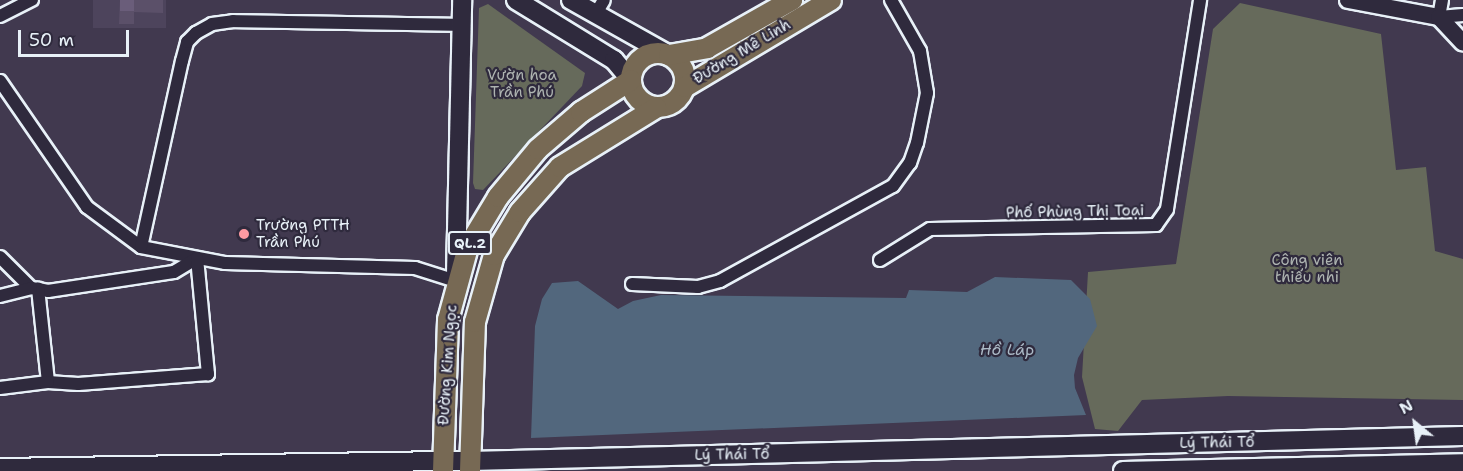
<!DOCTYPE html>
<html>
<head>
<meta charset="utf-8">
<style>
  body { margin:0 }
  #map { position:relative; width:1463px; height:471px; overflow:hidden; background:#41394f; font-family:"Shantell Sans",sans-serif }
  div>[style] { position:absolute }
  .built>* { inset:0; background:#4d445c; transform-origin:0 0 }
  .green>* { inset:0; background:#666a5b }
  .water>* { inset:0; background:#52677d }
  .roads { filter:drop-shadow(2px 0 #e8f1f8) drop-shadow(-2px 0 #e8f1f8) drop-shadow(0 2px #e8f1f8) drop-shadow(0 -2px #e8f1f8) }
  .minor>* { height:12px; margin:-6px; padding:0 6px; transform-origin:6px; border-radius:6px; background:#2f2a3d }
  .tertiary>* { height:16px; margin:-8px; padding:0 8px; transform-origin:8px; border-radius:8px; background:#2f2a3d }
  .secondary>* { height:18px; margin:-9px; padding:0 9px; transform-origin:9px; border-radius:9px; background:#2f2a3d }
  .primary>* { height:20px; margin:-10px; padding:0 10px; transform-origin:10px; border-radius:10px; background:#776954 }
  .primary>.ring { margin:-10px; padding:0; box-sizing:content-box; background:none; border:20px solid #776954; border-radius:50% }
  .wall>* { inset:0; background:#5b5069 }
  .building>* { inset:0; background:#6a5d7a; transform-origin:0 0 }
  .dots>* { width:16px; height:16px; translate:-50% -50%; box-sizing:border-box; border:3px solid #2f2a3d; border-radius:50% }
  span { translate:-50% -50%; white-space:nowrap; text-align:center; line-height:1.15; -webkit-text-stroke:4.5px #2f2a3d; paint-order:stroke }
  .shield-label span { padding:2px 4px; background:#2f2a3d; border:2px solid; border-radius:4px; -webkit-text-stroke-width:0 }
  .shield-label { font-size:14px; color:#e8f1f8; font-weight:700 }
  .street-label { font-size:15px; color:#e8f1f8 }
  .park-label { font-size:15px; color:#aeb4b1 }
  .poi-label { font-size:15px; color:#e8f1f8 }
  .left { translate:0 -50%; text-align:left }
  .water-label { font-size:16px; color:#acbac7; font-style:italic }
  .north { position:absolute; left:1385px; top:393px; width:60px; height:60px; -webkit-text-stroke:4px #2f2a3d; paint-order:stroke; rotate:331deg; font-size:16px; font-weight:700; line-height:24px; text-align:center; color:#e8f1f8 }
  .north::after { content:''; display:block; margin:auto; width:21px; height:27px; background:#e8f1f8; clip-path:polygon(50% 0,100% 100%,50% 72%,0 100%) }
  .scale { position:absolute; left:18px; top:30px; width:111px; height:27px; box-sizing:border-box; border:3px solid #e8f1f8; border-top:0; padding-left:8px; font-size:18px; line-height:21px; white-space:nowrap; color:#e8f1f8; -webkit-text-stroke:4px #2f2a3d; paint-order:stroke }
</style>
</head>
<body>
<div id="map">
  <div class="built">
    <i style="left:93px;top:0;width:73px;height:28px"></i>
  </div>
  <div class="green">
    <i style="clip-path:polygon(1240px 3px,1381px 34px,1396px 170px,1426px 167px,1435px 251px,1463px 259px,1463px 400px,1228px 396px,1142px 400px,1118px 431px,1095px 429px,1082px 377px,1088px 272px,1176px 264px,1213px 29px)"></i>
    <i style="clip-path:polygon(488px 4px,585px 73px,582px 86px,483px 190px,475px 189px,473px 183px,479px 8px)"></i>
  </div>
  <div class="water">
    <i style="clip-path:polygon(995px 277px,1071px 280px,1090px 299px,1097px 326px,1078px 358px,1074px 375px,1075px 388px,1086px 415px,531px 438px,535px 326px,542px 299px,552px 283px,578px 281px,618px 309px,633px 301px,661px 295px,906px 298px,909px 290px,967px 292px)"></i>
  </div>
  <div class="roads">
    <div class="minor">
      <i style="left:1442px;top:0;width:17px;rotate:100deg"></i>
      <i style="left:1439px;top:17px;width:24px;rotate:-5deg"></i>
      <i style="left:595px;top:15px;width:17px;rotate:-59deg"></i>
      <i style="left:0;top:16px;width:36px;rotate:-27deg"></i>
      <i style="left:0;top:81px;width:153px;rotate:55.4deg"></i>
      <i style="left:87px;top:207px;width:67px;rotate:36.5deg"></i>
      <i style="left:141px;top:247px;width:86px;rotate:10.8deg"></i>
      <i style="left:225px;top:263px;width:190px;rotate:1.5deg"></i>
      <i style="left:415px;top:268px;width:43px;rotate:17.6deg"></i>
      <i style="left:141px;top:247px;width:190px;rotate:-77.6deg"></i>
      <i style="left:182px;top:61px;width:20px;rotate:-75deg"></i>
      <i style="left:187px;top:42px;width:13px;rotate:-45deg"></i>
      <i style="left:196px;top:33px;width:18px;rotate:-29deg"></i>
      <i style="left:212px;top:24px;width:21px;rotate:-8deg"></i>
      <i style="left:233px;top:21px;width:228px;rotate:1deg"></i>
      <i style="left:0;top:257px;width:44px;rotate:45deg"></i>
      <i style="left:31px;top:288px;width:7px;rotate:8deg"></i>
      <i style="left:38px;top:289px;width:10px;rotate:11deg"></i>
      <i style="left:48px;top:291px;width:127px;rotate:-8.6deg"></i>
      <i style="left:174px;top:272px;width:27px;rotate:-31deg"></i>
      <i style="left:197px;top:258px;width:117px;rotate:84.6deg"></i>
      <i style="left:208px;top:374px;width:130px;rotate:175.6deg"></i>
      <i style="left:78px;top:384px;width:30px;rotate:-176deg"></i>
      <i style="left:48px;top:382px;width:94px;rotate:-96.1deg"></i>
      <i style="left:880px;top:260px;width:59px;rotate:-31.8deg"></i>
      <i style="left:930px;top:229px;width:226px;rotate:-1deg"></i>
      <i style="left:1156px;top:225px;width:19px;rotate:-55deg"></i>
      <i style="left:1167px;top:209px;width:212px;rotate:-81deg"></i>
      <i style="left:632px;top:284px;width:66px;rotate:2.6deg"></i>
      <i style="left:698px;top:287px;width:23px;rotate:-15deg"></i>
      <i style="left:720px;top:281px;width:197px;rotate:-28.8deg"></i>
      <i style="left:893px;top:186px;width:29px;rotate:-54deg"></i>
      <i style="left:910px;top:163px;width:21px;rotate:-71deg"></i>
      <i style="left:917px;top:143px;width:51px;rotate:-78.7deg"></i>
      <i style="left:927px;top:93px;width:43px;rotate:-99.5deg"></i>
      <i style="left:920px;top:51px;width:59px;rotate:-119.6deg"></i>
      <i style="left:0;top:296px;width:32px;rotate:-14deg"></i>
      <i style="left:0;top:388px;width:48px;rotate:-7.1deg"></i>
    </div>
    <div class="tertiary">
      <i style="left:1348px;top:0;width:93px;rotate:10.6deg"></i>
      <i style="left:1439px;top:17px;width:35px;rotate:47deg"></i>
    </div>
    <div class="secondary">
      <i style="left:516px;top:0;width:115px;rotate:31.5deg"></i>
      <i style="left:614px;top:60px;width:26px;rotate:50deg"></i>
      <i style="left:571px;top:0;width:112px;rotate:29.3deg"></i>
      <i style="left:456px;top:274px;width:274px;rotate:-88.7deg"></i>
      <i style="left:0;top:468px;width:470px;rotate:-0.9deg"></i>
      <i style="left:470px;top:461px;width:993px;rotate:-1.44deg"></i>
      <i style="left:1123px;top:471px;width:340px;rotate:-1.3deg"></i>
    </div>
    <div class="primary">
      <i class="ring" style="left:631px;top:53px;width:34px;height:34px"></i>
      <i style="left:669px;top:55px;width:39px;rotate:-10deg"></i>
      <i style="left:707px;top:48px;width:98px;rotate:-29.5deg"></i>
      <i style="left:685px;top:87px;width:170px;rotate:-30.8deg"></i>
      <i style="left:443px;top:471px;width:151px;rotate:-88.1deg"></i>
      <i style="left:448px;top:320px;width:76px;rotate:-74.7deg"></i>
      <i style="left:468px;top:247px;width:58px;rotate:-59deg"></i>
      <i style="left:498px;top:197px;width:62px;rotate:-50.2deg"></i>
      <i style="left:538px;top:149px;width:57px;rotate:-40.7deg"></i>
      <i style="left:581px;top:112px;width:59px;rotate:-32.6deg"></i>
      <i style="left:470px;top:471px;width:149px;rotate:-88.1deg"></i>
      <i style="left:475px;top:322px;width:70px;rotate:-74.2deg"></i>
      <i style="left:494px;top:255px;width:50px;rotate:-58.8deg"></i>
      <i style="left:520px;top:212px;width:60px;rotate:-48.4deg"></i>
      <i style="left:560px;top:167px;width:113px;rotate:-31.6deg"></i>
    </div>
  </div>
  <div class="wall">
    <i style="clip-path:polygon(120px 0,163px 0,163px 13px,134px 12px,134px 24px,119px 24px)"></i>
  </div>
  <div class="building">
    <i style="left:120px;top:0;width:14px;height:11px"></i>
  </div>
  <div class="dots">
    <i style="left:244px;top:234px;background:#ff9aa2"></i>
  </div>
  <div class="shield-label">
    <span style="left:470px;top:243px">QL.2</span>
  </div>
  <div class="street-label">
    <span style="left:742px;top:52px;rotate:-31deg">Đường Mê Linh</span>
    <span style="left:1075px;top:212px;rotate:-1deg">Phố Phùng Thị Toại</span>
    <span style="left:448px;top:365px;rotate:-86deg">Đường Kim Ngọc</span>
    <span style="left:1217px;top:443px;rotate:-1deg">Lý Thái Tổ</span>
    <span style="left:732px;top:455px;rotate:-1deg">Lý Thái Tổ</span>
  </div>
  <div class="park-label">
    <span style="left:522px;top:84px">Vườn hoa<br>Trần Phú</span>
    <span style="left:1307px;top:269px">Công viên<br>thiếu nhi</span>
  </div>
  <div class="poi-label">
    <span class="left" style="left:256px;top:234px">Trường PTTH<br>Trần Phú</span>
  </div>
  <div class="water-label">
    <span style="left:1007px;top:350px">Hồ Láp</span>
  </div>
  <div class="north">N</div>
  <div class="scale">50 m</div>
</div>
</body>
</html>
